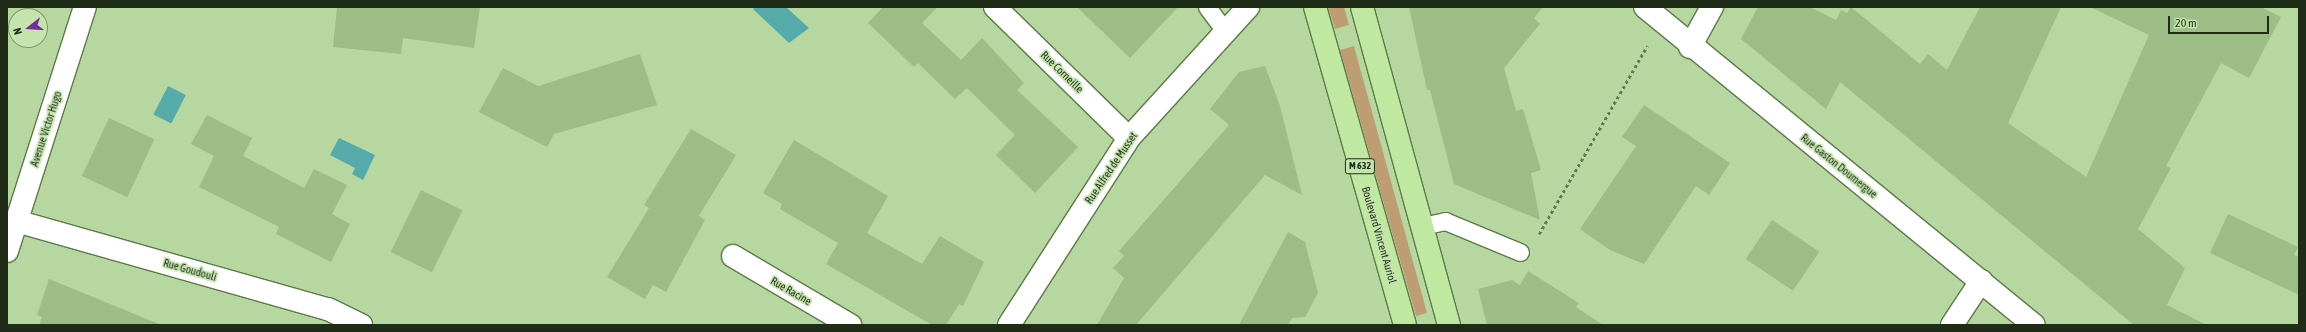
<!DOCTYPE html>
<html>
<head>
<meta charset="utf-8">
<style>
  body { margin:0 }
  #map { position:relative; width:2306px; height:332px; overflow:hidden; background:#b6d7a0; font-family:"Asap Condensed",sans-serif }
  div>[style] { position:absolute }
  .green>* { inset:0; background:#bf9d72 }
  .water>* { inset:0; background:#54aba9; transform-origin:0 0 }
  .building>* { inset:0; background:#9cbd86; transform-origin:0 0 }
  .path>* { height:2.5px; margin-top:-1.25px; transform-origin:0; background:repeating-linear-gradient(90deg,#637955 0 3px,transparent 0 6px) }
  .roads { filter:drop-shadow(1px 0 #5c7a48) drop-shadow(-1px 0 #5c7a48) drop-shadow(0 1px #5c7a48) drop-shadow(0 -1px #5c7a48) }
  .lane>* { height:17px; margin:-8.5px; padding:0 8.5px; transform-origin:8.5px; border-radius:8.5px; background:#fff }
  .street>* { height:22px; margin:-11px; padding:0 11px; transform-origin:11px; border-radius:11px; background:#fff }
  .secondary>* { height:22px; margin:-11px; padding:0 11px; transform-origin:11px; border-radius:11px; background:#fff }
  .primary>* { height:22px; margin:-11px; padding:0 11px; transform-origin:11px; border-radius:11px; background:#bfe9a0 }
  span { translate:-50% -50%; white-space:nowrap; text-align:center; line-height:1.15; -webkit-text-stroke:3.5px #c3e4ad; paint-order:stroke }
  .shield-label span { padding:1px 3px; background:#c3e4ad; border:1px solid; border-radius:3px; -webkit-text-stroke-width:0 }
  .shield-label { font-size:10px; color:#1f2c17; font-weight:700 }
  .street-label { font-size:11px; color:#1f2c17 }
  .frame { position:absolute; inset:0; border:8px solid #1f2c17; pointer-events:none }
  .north { position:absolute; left:8px; top:8px; width:40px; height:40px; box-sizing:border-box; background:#c3e4ad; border:1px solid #819a71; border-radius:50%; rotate:253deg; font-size:11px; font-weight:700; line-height:16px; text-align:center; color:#1f2c17 }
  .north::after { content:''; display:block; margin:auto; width:14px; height:18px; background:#7a2c9d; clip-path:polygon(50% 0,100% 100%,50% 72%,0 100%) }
  .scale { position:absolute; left:2168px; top:16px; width:101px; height:18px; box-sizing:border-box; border:2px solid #1f2c17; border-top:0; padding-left:5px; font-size:12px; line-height:14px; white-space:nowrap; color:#1f2c17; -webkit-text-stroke:3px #c3e4ad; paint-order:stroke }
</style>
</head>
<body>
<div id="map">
  <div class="green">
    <i style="clip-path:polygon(1328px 7px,1344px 7px,1349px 25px,1335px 29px)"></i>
    <i style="clip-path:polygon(1354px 46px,1427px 313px,1416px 316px,1340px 50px)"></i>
  </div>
  <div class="water">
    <i style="clip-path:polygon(755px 7px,786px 7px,809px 28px,789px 43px,753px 9px)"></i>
    <i style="left:168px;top:86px;width:20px;height:32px;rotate:27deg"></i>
    <i style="clip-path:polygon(339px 138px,375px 155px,363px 180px,352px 174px,355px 168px,330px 155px)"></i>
  </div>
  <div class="building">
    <i style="clip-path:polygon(337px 7px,480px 7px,474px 48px,403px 38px,401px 54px,333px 47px)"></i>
    <i style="clip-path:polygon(883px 7px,938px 7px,922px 23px,961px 60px,982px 38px,1024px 83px,1017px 90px,1078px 147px,1035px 193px,996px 155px,1015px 135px,967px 88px,955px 99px,918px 63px,914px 67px,868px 23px)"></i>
    <i style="clip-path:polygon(1077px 7px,1178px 7px,1130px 58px)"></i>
    <i style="clip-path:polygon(1409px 7px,1543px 7px,1534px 18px,1540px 24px,1504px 68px,1516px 111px,1523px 109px,1541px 170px,1531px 173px,1540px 220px,1454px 184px,1430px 90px,1427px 90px)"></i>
    <i style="clip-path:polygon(1758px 7px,1810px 7px,1836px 20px,1841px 10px,1847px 13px,1851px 7px,1920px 64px,1928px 54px,1947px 70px,1980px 7px,2061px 7px,2008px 123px,2086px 177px,2149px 35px,2090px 7px,2261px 7px,2281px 17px,2249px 78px,2221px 63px,2166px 166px,2171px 168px,2138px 229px,2185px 268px,2167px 305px,2207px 325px,2134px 325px,1840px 82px,1826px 109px,1741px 39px)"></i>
    <i style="clip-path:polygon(640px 54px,657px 105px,554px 134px,547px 147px,479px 112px,503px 68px,538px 86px)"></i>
    <i style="clip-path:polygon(1265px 66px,1280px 106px,1302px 195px,1265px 175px,1136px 325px,1097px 325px,1124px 278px,1113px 268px,1124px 256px,1119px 251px,1229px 125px,1210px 109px,1239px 72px)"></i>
    <i style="clip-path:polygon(1644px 105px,1730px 163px,1709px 195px,1696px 186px,1644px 264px,1610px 250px,1580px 229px,1636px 146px,1622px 137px)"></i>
    <i style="clip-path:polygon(207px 115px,252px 138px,243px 156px,304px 188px,314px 169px,347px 185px,332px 214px,350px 224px,331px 262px,276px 234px,279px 227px,199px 187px,214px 156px,191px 144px)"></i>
    <i style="left:109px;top:118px;width:50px;height:64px;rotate:25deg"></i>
    <i style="clip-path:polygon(691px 129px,736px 155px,699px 216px,705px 220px,666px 292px,653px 285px,645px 299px,607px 277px,649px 208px,644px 205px)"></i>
    <i style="clip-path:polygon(794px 140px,888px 196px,867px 233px,922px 264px,940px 236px,984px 262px,963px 306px,959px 304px,946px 325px,932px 325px,826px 264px,838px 243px,780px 209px,782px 204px,763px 193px)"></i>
    <i style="left:421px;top:190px;width:46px;height:69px;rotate:26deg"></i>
    <i style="clip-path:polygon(2228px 214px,2298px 247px,2294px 255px,2299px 257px,2299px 295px,2210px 253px)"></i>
    <i style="left:1772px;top:220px;width:57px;height:47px;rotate:34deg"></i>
    <i style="clip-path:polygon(1288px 232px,1305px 242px,1318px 293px,1305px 317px,1292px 318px,1288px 325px,1239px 325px)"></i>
    <i style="clip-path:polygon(1528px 271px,1579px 303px,1576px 307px,1603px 325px,1487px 325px,1478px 289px,1512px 280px,1520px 285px)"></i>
    <i style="clip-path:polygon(49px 279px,159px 324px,159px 325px,39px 325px,42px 317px,37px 315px)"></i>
  </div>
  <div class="path">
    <i style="left:1539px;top:234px;width:217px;rotate:-60.1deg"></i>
  </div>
  <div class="roads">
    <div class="lane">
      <i style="left:1207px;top:7px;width:31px;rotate:53deg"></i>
      <i style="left:1422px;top:226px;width:24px;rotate:-12deg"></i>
      <i style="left:1445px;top:221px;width:81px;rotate:22.5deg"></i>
    </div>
    <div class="street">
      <i style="left:995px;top:7px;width:187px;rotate:44.4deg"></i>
      <i style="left:1690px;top:47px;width:46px;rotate:-61.2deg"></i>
      <i style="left:16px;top:221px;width:324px;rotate:15.8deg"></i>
      <i style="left:328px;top:309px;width:37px;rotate:26deg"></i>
      <i style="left:7px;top:251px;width:256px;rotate:-72.3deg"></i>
      <i style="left:733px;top:256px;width:136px;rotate:30.5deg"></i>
      <i style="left:1009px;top:325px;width:222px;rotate:-57.3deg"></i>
      <i style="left:1129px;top:138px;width:177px;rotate:-47.7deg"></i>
      <i style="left:1952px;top:325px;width:53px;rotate:-56.6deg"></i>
    </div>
    <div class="secondary">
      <i style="left:1645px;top:7px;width:502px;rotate:39.27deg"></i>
    </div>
    <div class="primary">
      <i style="left:1315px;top:7px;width:330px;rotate:74.2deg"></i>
      <i style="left:1362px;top:7px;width:330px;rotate:74.7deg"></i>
    </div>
  </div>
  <div class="shield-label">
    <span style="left:1360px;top:166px">M 632</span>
  </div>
  <div class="street-label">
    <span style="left:1062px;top:72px;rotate:44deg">Rue Corneille</span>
    <span style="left:46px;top:129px;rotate:-72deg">Avenue Victor Hugo</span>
    <span style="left:1839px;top:166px;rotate:39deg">Rue Gaston Doumergue</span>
    <span style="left:1111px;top:168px;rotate:-56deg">Rue Alfred de Musset</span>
    <span style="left:1379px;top:235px;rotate:74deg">Boulevard Vincent Auriol</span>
    <span style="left:190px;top:270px;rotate:16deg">Rue Goudouli</span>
    <span style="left:791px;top:291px;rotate:30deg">Rue Racine</span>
  </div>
  <div class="frame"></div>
  <div class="north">N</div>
  <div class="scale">20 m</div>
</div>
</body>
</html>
